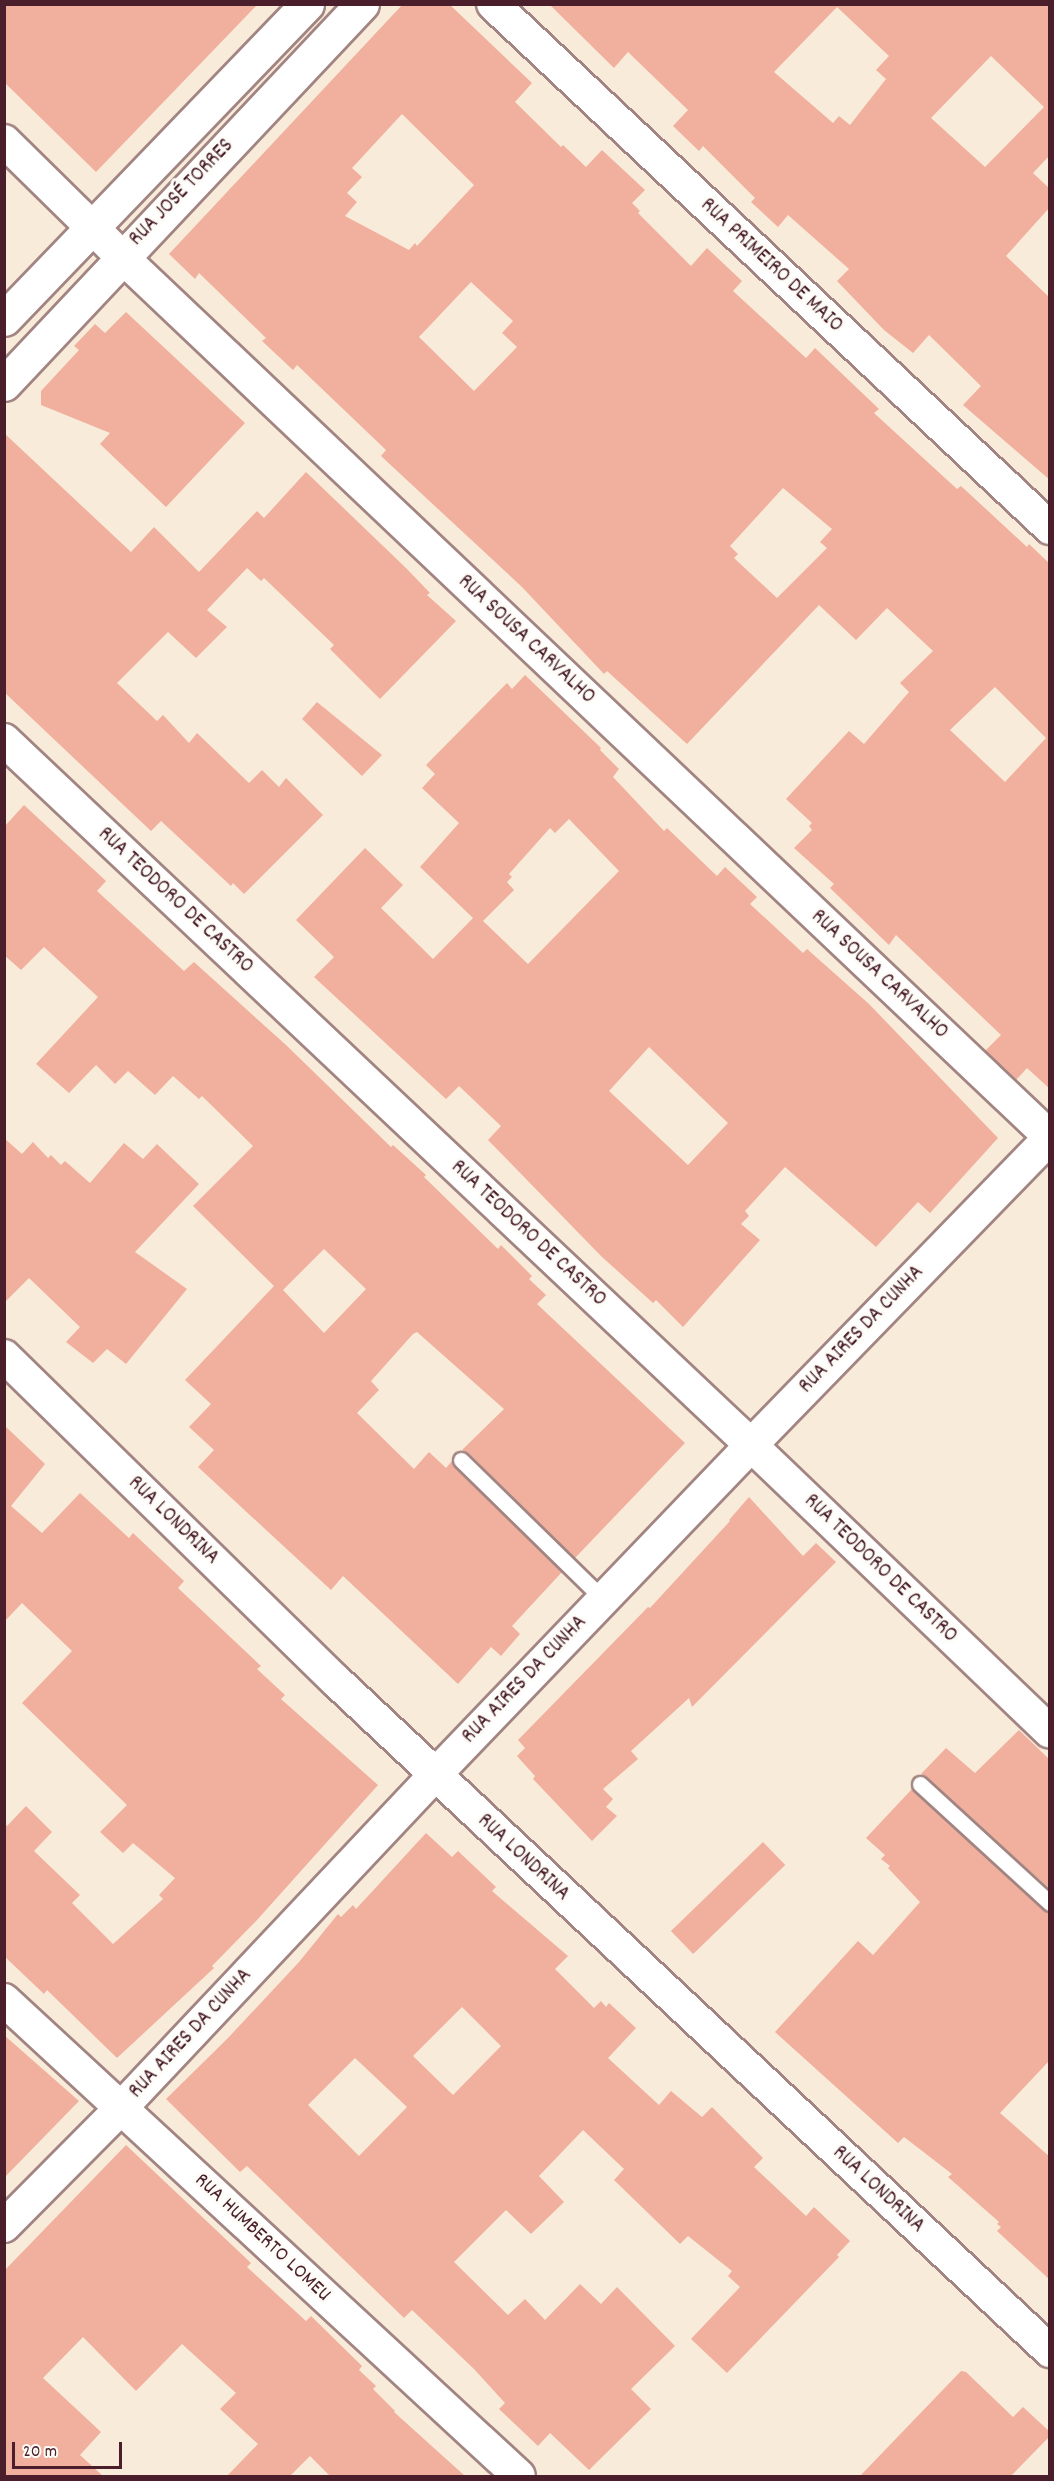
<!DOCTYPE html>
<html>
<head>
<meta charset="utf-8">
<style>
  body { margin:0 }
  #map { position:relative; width:1054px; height:2481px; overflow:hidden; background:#f9ebda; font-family:Dekko,sans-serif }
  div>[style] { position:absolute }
  .building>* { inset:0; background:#f1b09d; transform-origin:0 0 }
  .roads { filter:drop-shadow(2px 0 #a28582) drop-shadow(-2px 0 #a28582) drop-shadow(0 2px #a28582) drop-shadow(0 -2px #a28582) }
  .service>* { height:15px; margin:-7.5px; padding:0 7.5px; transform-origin:7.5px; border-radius:7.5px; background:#fff }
  .minor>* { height:32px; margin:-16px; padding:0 16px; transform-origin:16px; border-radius:16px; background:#fff }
  .tertiary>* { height:33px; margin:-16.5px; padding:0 16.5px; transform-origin:16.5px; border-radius:16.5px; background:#fff }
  span { translate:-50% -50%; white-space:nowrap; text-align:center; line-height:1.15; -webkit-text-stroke:6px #fdfcf7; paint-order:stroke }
  .street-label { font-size:21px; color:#4a1f2b }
  .frame { position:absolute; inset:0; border:6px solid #4a1f2b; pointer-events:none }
  .scale { position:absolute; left:12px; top:2442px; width:110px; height:27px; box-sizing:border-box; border:3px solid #4a1f2b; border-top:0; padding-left:8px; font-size:18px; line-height:21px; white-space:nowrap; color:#4a1f2b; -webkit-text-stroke:4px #fdfcf7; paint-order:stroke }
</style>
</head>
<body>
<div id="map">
  <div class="building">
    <i style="clip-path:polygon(4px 4px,258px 4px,96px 172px,4px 82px)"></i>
    <i style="clip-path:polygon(evenodd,403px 4px,449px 4px,532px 83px,515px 102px,561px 147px,563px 145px,586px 167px,602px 150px,645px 190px,632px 203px,640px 211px,638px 213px,691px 266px,707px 248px,742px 281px,733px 291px,806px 358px,815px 348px,879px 409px,874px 413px,957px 489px,961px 486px,1027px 547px,1029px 544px,1050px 564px,1050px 1089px,1027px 1068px,1016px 1080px,985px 1051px,1001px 1035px,896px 935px,889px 945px,830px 888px,834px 884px,794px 848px,812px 830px,809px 826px,812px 823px,786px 799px,849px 731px,864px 744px,909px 692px,900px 683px,933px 651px,887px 608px,856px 640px,819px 605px,687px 744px,607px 671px,604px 674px,522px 587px,381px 456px,386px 450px,297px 365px,293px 370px,262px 341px,266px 338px,199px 273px,195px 279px,169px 254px,403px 4px,402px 114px,474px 185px,417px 246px,415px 243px,409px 250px,345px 216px,357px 202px,347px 193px,362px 177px,352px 168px,402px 114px,403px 4px,471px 282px,513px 321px,502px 333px,517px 347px,474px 391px,419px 337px,471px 282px,403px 4px,783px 488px,832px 529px,820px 542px,827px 548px,777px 598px,734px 558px,738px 554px,730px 546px,783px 488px,403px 4px,995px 687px,1046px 738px,1005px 782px,950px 730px,995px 687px)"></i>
    <i style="clip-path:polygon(evenodd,549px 4px,1050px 4px,1050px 155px,1033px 173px,1050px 189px,1050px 207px,1006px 256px,1050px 298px,1050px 480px,963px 405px,981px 386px,929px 335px,913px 353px,884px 330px,837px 281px,849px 269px,788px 215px,778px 227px,751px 202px,755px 198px,703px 146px,699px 151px,673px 126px,688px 110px,628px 52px,614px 68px,549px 4px,837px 7px,889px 56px,876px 70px,886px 79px,850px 125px,839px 116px,833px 123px,774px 72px,837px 7px,549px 4px,991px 56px,1044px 107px,985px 167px,931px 118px,991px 56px)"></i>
    <i style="clip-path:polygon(126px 312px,245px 423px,166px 507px,100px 444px,110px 433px,41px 405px,41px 391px,79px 350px,74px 346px,95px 324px,105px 333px)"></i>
    <i style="clip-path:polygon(4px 433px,131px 552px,154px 527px,199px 572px,257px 511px,264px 518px,306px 472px,407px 569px,430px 593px,427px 595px,456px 621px,380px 699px,330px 649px,334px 645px,264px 578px,261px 581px,247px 568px,207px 610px,227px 627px,196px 658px,168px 632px,117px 683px,157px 721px,163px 715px,189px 743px,197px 733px,249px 783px,262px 770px,279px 787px,286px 778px,323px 815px,244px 894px,233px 883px,231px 886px,161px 821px,151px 831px,4px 692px)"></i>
    <i style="clip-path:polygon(evenodd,525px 675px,601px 748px,600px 750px,619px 769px,613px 777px,664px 831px,667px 828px,717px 876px,725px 867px,757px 897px,750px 904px,803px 953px,807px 949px,869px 1004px,998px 1138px,930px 1213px,918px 1202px,876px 1247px,785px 1167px,745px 1211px,749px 1216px,741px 1224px,760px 1240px,683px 1327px,656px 1300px,653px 1303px,601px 1256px,488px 1140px,501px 1126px,459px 1086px,446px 1099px,314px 977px,334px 957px,296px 920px,365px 848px,403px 885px,381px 908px,433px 959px,473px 918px,420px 867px,459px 823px,422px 788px,435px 774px,426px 765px,507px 683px,512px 689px,525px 675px,569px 819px,619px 871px,528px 964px,483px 921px,514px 890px,507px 882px,512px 877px,509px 874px,550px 828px,555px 833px,569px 819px,525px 675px,649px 1047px,728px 1123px,688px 1165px,609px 1091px,649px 1047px)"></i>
    <i style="clip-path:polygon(317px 702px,382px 755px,362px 776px,302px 719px)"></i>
    <i style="clip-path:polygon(evenodd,24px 805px,106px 881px,97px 891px,184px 971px,194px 962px,286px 1045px,391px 1147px,393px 1145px,426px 1175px,424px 1177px,498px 1249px,501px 1245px,532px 1276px,529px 1279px,546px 1295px,537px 1304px,685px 1443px,575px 1558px,468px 1453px,462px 1450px,504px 1409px,417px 1332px,413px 1334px,371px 1381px,379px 1390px,357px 1413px,414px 1469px,429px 1452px,446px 1468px,452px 1461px,454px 1467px,562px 1572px,512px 1626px,520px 1634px,501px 1656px,491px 1647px,458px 1684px,343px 1576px,331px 1590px,198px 1467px,214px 1450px,189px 1427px,211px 1404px,185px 1380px,274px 1286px,193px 1206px,253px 1146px,202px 1096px,199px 1099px,173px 1076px,155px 1095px,128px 1071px,115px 1084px,96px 1065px,69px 1093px,36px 1064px,98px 997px,44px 947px,21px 970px,4px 955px,4px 827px,24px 805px,324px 1249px,366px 1289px,324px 1333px,283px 1290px,324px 1249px)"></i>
    <i style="clip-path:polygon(4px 1138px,22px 1154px,33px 1142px,48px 1158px,51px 1155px,61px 1165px,65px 1161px,90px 1183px,124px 1143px,143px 1159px,157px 1144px,199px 1184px,135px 1252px,187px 1289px,126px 1364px,107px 1349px,93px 1363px,66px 1342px,80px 1327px,29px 1278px,4px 1303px)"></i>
    <i style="clip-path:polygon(4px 1425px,45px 1464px,11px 1506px,42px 1533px,80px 1493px,129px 1538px,133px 1533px,184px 1581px,178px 1588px,261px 1666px,257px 1669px,285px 1695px,281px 1699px,378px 1785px,257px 1920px,212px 1966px,214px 1968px,117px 2058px,47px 1990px,44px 1994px,4px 1956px,4px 1823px,7px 1826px,26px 1806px,52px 1832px,34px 1851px,80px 1895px,72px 1903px,113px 1944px,163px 1899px,159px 1895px,175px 1878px,133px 1843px,123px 1853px,100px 1832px,127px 1805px,22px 1703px,72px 1651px,22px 1603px,4px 1622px)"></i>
    <i style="clip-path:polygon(749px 1497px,803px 1556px,816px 1543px,836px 1562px,692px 1707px,689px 1698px,631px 1751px,638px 1759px,603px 1789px,613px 1799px,606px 1807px,617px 1816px,592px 1841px,533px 1779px,535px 1776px,517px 1756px,525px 1748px,518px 1740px,648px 1607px,650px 1608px,730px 1521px,729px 1520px)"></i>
    <i style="clip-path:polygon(1019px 1730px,1050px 1760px,1050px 1889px,921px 1774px,946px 1748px,975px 1773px)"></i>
    <i style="clip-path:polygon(912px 1789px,1043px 1910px,1050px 1913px,1050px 2060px,1000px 2113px,1050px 2157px,1050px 2280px,997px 2231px,1001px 2227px,997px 2224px,999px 2222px,948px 2177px,952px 2174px,904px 2137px,898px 2143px,775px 2032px,858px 1941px,873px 1955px,920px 1902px,888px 1868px,890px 1866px,881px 1859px,885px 1855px,866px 1838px)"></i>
    <i style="clip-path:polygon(evenodd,426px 1833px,452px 1857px,458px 1851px,496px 1887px,492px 1891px,568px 1956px,555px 1969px,594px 2008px,601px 2001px,606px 2007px,609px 2003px,636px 2028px,608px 2058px,659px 2105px,671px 2091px,702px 2117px,712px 2107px,763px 2158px,754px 2167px,806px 2216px,814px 2207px,850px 2241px,837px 2255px,839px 2257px,727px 2373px,691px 2339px,740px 2287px,728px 2276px,732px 2271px,688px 2236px,680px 2244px,614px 2180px,624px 2169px,583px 2130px,539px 2176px,564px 2202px,531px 2234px,506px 2210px,454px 2262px,508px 2315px,525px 2299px,545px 2320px,580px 2284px,601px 2304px,617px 2287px,675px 2346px,631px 2389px,651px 2409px,589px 2470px,550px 2433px,538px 2446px,499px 2409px,505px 2403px,474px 2369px,412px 2310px,404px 2318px,247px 2166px,240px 2172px,166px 2099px,228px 2038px,299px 1962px,338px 1914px,341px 1917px,353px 1905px,356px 1909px,426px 1833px,462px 2007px,501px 2046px,453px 2095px,413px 2056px,462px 2007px,426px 1833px,355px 2058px,407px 2107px,359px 2156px,308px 2105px,355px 2058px)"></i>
    <i style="left:763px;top:1842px;width:32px;height:128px;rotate:46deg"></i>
    <i style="clip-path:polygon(4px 2035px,79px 2101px,4px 2178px)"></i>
    <i style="clip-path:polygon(126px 2145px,251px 2263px,247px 2267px,306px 2321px,311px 2316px,362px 2366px,359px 2370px,376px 2386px,373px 2389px,395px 2411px,394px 2412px,465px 2476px,330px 2476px,310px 2456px,290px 2476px,227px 2476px,258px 2444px,220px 2409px,236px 2393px,182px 2344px,136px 2391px,83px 2337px,43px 2378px,101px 2432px,80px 2455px,103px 2476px,4px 2476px,4px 2271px)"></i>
    <i style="clip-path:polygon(961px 2371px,966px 2372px,1013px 2417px,1023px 2407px,1050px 2432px,1050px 2436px,1011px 2476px,860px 2476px)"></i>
  </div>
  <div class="roads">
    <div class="service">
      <i style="left:461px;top:1460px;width:199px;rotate:44.4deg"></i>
      <i style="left:920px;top:1784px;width:176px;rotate:42.5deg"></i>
    </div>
    <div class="minor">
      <i style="left:493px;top:4px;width:765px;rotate:43.25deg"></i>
      <i style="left:4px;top:141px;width:165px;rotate:44.5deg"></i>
      <i style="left:122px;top:257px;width:1279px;rotate:43.48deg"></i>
      <i style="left:4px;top:740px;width:1027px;rotate:43.34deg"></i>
      <i style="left:751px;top:1445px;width:414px;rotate:43.8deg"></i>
      <i style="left:4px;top:1356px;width:463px;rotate:44.4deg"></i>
      <i style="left:335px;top:1680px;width:981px;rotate:43.18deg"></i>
      <i style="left:4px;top:2000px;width:701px;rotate:42.75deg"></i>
      <i style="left:4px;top:2226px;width:168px;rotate:-45.2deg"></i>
      <i style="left:122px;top:2107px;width:456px;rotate:-46.7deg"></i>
      <i style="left:435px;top:1775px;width:457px;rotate:-46.2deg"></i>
      <i style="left:751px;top:1445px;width:429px;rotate:-45.8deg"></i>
    </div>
    <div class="tertiary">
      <i style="left:4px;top:319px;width:437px;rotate:-46.1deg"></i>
      <i style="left:4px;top:384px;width:522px;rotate:-46.71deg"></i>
    </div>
  </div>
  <div class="street-label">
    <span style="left:182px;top:193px;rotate:-46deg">RUA JOSÉ TORRES</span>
    <span style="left:771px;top:266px;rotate:43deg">RUA PRIMEIRO DE MAIO</span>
    <span style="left:526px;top:640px;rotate:43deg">RUA SOUSA CARVALHO</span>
    <span style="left:175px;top:901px;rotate:43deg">RUA TEODORO DE CASTRO</span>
    <span style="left:879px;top:975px;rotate:43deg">RUA SOUSA CARVALHO</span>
    <span style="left:528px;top:1234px;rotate:43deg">RUA TEODORO DE CASTRO</span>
    <span style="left:862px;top:1330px;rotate:-46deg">RUA AIRES DA CUNHA</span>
    <span style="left:173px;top:1521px;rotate:44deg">RUA LONDRINA</span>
    <span style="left:880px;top:1569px;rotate:44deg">RUA TEODORO DE CASTRO</span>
    <span style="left:525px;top:1680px;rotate:-46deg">RUA AIRES DA CUNHA</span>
    <span style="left:523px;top:1858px;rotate:43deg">RUA LONDRINA</span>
    <span style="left:191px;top:2034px;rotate:-47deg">RUA AIRES DA CUNHA</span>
    <span style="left:878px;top:2190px;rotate:43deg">RUA LONDRINA</span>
    <span style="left:262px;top:2238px;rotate:43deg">RUA HUMBERTO LOMEU</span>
  </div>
  <div class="frame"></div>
  <div class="scale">20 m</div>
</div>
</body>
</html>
